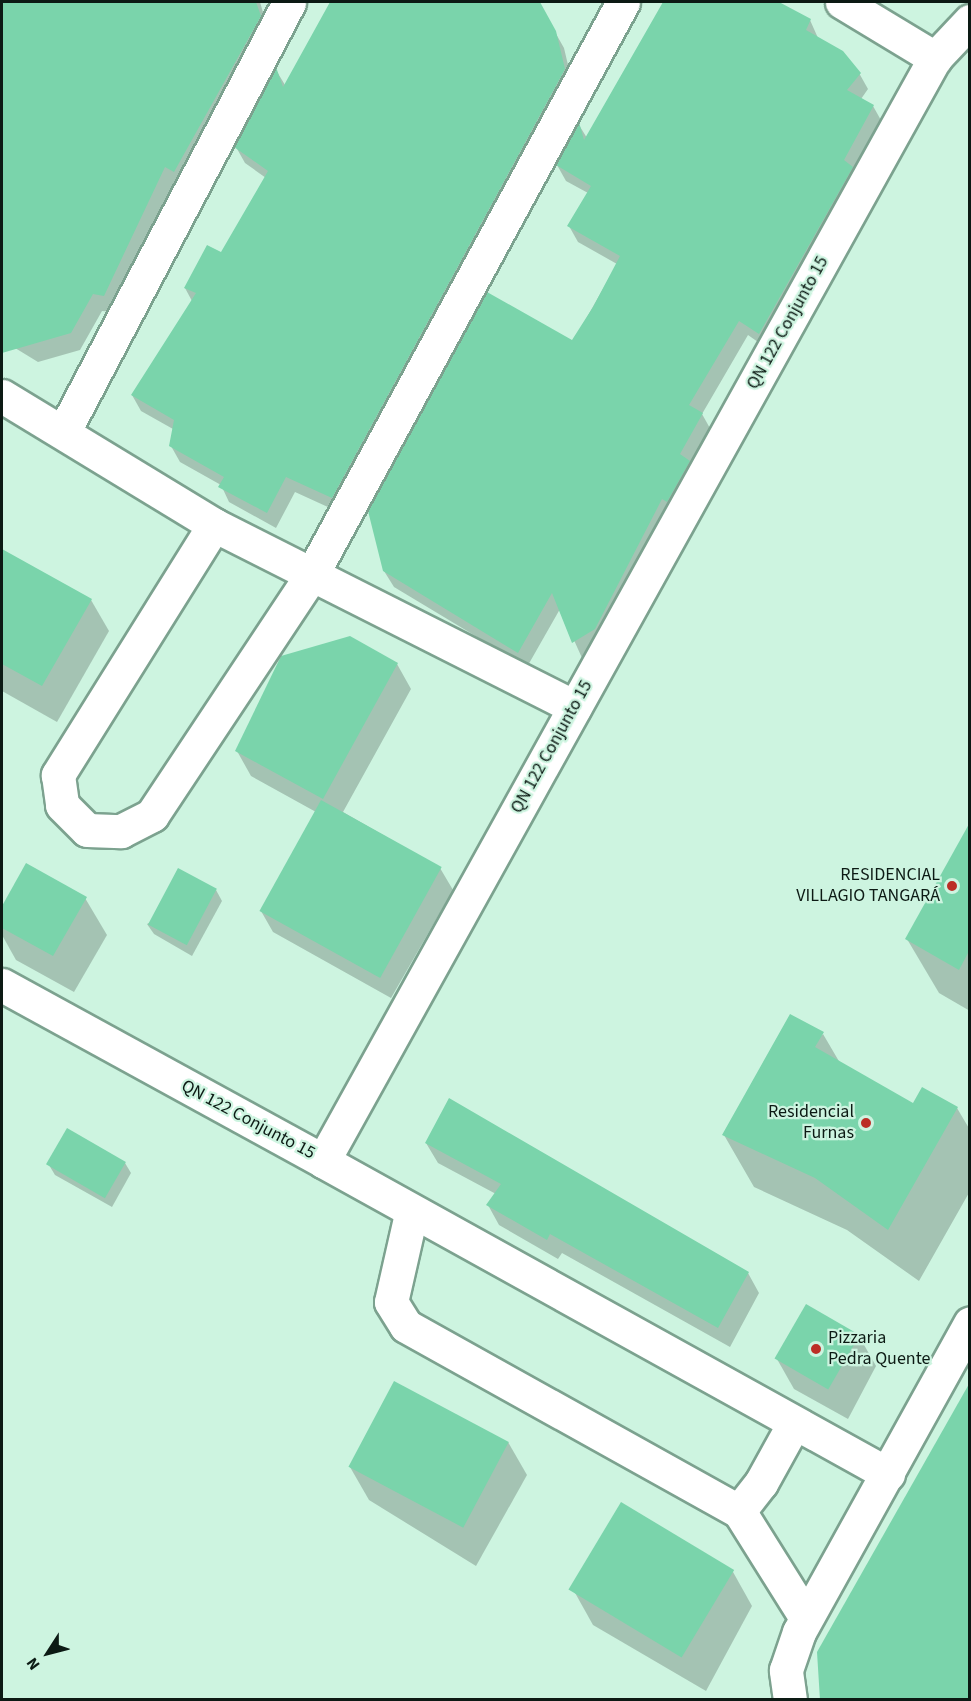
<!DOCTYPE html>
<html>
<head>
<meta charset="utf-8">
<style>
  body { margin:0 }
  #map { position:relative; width:971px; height:1701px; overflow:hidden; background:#cdf4e0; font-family:"Source Sans 3",sans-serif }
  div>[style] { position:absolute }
  .shadow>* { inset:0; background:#0003 }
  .building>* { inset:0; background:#7ad4ab; transform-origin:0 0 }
  .roads { filter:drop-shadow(2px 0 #7ca28f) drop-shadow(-2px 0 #7ca28f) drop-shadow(0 2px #7ca28f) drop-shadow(0 -2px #7ca28f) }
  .minor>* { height:33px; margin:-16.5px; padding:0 16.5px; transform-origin:16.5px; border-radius:16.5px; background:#fff }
  .dots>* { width:16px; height:16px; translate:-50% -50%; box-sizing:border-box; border:3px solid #cdf4e0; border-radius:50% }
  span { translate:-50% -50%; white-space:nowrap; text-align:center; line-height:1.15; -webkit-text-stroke:4.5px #cdf4e0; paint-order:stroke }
  .street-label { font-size:18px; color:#0c1a14 }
  .poi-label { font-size:18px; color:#0c1a14 }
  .right { translate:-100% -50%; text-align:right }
  .left { translate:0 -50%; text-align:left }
  .frame { position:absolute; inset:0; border:3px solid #0c1a14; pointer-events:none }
  .north { position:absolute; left:18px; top:1623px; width:60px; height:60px; -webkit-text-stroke:4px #cdf4e0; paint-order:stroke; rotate:234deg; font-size:16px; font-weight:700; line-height:24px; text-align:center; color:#0c1a14 }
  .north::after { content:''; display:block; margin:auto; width:21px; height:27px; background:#0c1a14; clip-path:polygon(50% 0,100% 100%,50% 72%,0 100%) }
</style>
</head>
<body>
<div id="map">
  <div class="shadow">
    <i style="clip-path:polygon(2px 2px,260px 2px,269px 33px,184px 188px,175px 183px,114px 312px,102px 311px,80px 350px,38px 362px,2px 340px)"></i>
    <i style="clip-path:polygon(331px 2px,538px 2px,564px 48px,573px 86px,341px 513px,295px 492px,276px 528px,229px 502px,221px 485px,180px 462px,171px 446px,173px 429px,141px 411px,132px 395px,192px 301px,185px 288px,222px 254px,266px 178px,245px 163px,236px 147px,276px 70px,285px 85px)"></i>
    <i style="clip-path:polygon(664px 2px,776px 2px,810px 20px,818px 38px,859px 73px,868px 89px,861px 99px,873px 106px,882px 122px,768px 349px,748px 335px,702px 414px,711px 430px,603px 645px,582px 658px,560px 609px,527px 667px,394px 587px,384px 571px,573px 342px,617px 264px,578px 242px,569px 226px,588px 193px,566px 181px,557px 165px,579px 125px,587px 138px)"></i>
    <i style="clip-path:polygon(3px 552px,91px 600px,109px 631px,57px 722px,2px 691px)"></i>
    <i style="clip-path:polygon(397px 664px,411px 689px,343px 812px,440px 868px,453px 890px,391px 998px,273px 932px,261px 911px,316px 812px,251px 776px,237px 751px)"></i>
    <i style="clip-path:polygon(970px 827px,970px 1011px,939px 993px,907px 939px)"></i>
    <i style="clip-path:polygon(27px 865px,85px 898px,107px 935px,74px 992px,16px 960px,2px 935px,2px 910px)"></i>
    <i style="clip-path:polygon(216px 890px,222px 901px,192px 956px,154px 934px,147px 924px)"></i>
    <i style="clip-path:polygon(823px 1034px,840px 1063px,914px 1105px,957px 1108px,970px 1130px,970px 1191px,919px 1281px,847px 1230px,754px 1187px,724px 1135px)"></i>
    <i style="clip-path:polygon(426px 1143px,748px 1273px,759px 1293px,730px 1347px,562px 1253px,558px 1259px,499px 1225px,488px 1205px,496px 1194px,438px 1163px)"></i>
    <i style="clip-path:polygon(125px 1163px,131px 1173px,112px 1207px,55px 1175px,49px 1165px)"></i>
    <i style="clip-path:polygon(859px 1336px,876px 1366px,848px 1419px,794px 1389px,777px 1359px)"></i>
    <i style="clip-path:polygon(970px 1386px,970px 1700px,824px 1700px,819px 1652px)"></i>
    <i style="clip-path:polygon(508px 1442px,527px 1475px,476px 1566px,369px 1500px,350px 1467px)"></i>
    <i style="clip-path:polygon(733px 1572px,752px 1606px,706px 1691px,593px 1625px,574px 1591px)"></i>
  </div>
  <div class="building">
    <i style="clip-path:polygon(2px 2px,256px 2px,261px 16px,174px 172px,165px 167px,104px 296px,93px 294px,71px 333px,2px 353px)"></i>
    <i style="clip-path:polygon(330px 2px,540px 2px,556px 31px,565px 69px,332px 498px,286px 477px,267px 513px,218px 487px,224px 477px,169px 446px,174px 420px,131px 395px,196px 293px,184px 288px,207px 245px,221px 252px,268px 171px,234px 147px,276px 67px,283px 87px)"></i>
    <i style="clip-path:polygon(663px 2px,779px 2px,811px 19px,806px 30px,843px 51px,861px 73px,847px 90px,874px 105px,844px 160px,853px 167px,759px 334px,739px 321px,689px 405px,703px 413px,680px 454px,690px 461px,667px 502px,662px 499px,595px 629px,572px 643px,552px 593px,518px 653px,383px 571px,368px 511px,487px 292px,572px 340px,593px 307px,620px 256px,567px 226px,591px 186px,556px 165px,579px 122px,584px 140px)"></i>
    <i style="clip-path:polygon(2px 549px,92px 599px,42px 686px,2px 664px)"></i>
    <i style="clip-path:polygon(350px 636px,398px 663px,323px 799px,235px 751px,281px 656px)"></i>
    <i style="left:321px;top:800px;width:138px;height:127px;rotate:29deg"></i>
    <i style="clip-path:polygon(969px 824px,969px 951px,959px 970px,905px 939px)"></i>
    <i style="clip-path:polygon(26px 863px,87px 897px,53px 956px,2px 928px,2px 906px)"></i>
    <i style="left:178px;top:868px;width:44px;height:64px;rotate:28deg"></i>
    <i style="clip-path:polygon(790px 1014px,824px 1032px,815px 1047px,913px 1103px,922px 1087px,958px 1107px,888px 1230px,815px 1178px,722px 1135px)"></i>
    <i style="clip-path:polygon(449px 1098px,749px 1272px,718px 1328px,550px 1234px,547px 1240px,486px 1205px,501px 1184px,425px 1143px)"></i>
    <i style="left:67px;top:1128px;width:68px;height:42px;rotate:30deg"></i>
    <i style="left:806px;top:1304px;width:62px;height:63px;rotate:30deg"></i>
    <i style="left:394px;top:1381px;width:130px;height:97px;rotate:28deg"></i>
    <i style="clip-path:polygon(969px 1384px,969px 1700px,820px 1700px,817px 1652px)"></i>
    <i style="left:621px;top:1502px;width:132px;height:102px;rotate:31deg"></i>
  </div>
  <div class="roads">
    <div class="minor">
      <i style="left:842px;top:2px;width:109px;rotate:31.1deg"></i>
      <i style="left:2px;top:396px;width:248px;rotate:31.3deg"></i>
      <i style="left:214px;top:525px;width:404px;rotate:26.8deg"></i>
      <i style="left:64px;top:431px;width:484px;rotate:-62.3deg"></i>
      <i style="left:214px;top:525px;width:295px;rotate:122deg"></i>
      <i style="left:58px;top:775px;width:30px;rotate:82deg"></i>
      <i style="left:62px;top:805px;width:35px;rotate:45deg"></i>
      <i style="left:87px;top:830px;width:34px;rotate:2deg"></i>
      <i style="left:121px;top:831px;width:35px;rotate:-27deg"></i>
      <i style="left:152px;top:815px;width:287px;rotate:-56.4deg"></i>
      <i style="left:311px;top:576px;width:653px;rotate:-61.47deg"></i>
      <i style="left:2px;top:985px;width:366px;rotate:28.7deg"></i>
      <i style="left:323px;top:1161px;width:1261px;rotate:-60.98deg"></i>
      <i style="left:935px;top:58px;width:51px;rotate:-46.6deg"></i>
      <i style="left:323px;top:1161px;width:646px;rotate:28.99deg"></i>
      <i style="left:411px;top:1214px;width:90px;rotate:102.8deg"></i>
      <i style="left:391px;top:1302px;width:28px;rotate:58deg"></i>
      <i style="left:406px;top:1326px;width:381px;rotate:29.1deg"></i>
      <i style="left:739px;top:1511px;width:126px;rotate:57.9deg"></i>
      <i style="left:739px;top:1511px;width:36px;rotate:-52deg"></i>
      <i style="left:761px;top:1483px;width:66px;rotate:-61.1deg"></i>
      <i style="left:790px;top:1700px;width:30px;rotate:-98deg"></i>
      <i style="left:786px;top:1670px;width:40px;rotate:-71.1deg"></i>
      <i style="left:799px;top:1632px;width:353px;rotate:-61deg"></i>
    </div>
  </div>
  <div class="dots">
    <i style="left:952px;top:886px;background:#bc2e26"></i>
    <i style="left:866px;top:1123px;background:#bc2e26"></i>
    <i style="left:816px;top:1349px;background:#bc2e26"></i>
  </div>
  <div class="street-label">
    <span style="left:788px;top:323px;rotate:-61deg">QN 122 Conjunto 15</span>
    <span style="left:552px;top:747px;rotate:-61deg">QN 122 Conjunto 15</span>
    <span style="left:248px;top:1120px;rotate:28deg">QN 122 Conjunto 15</span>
  </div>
  <div class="poi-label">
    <span class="right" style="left:940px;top:886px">RESIDENCIAL<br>VILLAGIO TANGARÁ</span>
    <span class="right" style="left:854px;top:1123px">Residencial<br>Furnas</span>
    <span class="left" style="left:828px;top:1349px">Pizzaria<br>Pedra Quente</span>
  </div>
  <div class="frame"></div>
  <div class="north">N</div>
</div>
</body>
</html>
